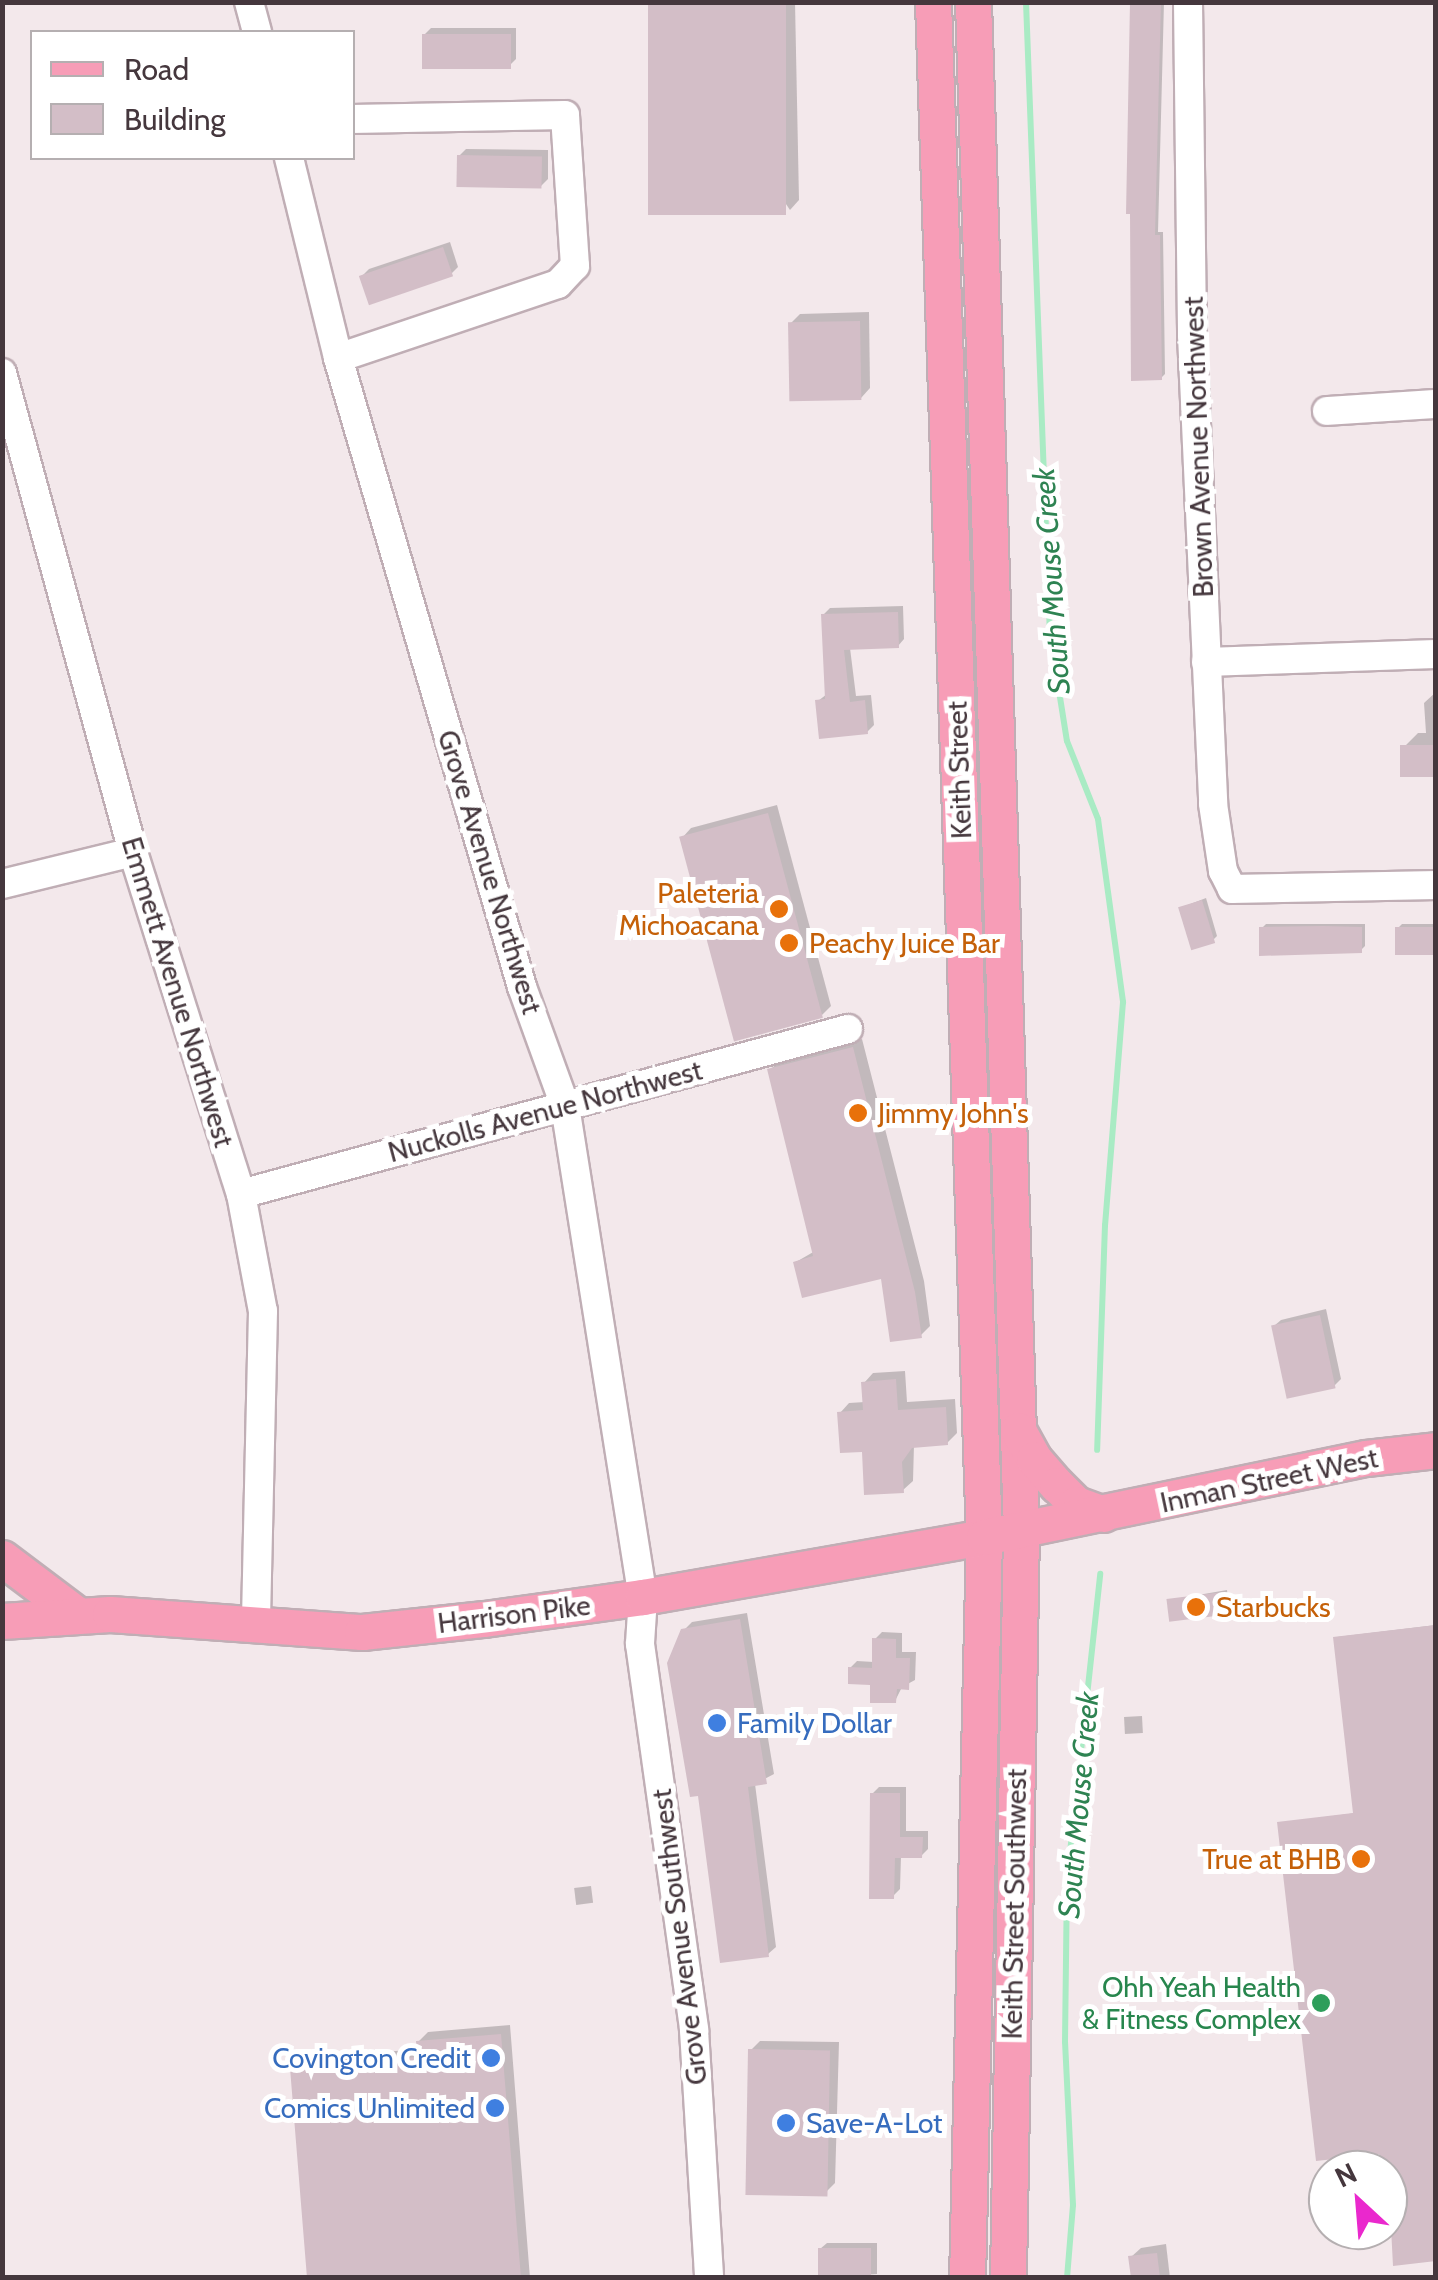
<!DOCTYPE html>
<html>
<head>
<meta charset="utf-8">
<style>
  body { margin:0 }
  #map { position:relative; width:1438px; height:2280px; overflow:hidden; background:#f3e8eb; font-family:Cabin,sans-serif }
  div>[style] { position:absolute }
  .shadow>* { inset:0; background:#0003; transform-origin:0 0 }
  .stream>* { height:6px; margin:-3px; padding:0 3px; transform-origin:3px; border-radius:3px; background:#a9ebc4 }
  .building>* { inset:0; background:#d3bec7; transform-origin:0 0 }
  .roads { filter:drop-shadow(2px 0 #c0aeb5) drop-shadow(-2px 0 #c0aeb5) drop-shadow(0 2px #c0aeb5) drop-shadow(0 -2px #c0aeb5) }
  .minor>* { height:28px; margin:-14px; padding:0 14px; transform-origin:14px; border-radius:14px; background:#fff }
  .major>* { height:35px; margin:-17.5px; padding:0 17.5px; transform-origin:17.5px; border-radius:17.5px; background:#f79db7 }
  .dots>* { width:28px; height:28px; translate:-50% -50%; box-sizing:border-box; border:5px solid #fff; border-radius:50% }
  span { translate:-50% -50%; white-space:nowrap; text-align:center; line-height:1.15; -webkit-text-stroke:10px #fff; paint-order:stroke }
  .street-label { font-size:28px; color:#45373d }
  .food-label { font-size:28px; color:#c56008 }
  .right { translate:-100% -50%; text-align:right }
  .left { translate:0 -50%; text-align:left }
  .shop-label { font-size:28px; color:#366cbe }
  .leisure-label { font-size:28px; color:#27864d }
  .water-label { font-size:30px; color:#2e8352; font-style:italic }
  .frame { position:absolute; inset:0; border:5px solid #45373d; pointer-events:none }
  .legend { position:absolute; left:30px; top:30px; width:325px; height:130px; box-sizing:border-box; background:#fff; border:2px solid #b5afb1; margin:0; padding:12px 18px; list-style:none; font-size:30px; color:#45373d }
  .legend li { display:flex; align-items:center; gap:20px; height:50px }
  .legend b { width:50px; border:2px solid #b5afb1 }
  .north { position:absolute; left:1308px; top:2150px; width:100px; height:100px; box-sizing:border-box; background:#fff; border:2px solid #b5afb1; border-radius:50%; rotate:334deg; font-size:28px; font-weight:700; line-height:40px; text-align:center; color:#45373d }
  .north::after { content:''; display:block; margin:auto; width:35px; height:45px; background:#ea28cd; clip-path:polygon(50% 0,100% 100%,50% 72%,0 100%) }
</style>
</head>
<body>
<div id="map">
  <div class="shadow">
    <i style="clip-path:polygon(650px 2px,795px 2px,799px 200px,790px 210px)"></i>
    <i style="clip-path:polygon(1133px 2px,1164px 2px,1158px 232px,1163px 232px,1165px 374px,1161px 378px)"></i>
    <i style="clip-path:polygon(431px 28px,516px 28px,516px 59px,509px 66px,424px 35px)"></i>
    <i style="clip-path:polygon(466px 149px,548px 150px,548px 179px,541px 186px,459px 156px)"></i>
    <i style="clip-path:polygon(450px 242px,458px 267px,452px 273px,362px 276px,369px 269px)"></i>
    <i style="clip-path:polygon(869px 312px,870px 388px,861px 398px,790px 324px,800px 314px)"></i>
    <i style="clip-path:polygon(903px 606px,904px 639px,898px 646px,850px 648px,856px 696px,871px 695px,874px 725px,867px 732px,818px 701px,827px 694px,823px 615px,830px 608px)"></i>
    <i style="clip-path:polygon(1436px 692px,1436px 775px,1403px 748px,1418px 733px,1426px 733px,1424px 703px)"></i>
    <i style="clip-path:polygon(777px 805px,831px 1006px,822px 1015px,682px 838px,691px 828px)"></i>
    <i style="clip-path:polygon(1206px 898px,1217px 936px,1213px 940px,1180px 908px)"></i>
    <i style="clip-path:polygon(1266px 924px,1365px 924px,1365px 946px,1361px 950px,1262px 928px)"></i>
    <i style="clip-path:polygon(1402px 924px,1436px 924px,1436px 952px,1398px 928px)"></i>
    <i style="clip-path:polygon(862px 1039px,924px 1281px,930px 1326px,921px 1335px,883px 1276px,796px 1262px,815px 1251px,770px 1070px,779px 1061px)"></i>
    <i style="clip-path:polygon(1326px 1309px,1341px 1379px,1334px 1386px,1274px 1326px,1281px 1320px)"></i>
    <i style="clip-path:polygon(905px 1371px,907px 1402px,955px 1399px,957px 1433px,947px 1443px,914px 1445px,913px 1481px,903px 1490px,864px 1449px,840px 1413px,849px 1403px,865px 1402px,864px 1383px,873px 1373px)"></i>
    <i style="clip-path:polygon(1227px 1590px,1229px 1608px,1225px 1612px,1169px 1600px)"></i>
    <i style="clip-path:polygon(747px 1613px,774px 1774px,755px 1784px,776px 1947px,768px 1954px,683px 1631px,692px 1622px)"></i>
    <i style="clip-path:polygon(1436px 1625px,1436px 2258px,1395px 2263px,1388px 2170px,1384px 2170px,1280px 1823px,1356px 1813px,1337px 1637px)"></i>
    <i style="clip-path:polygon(882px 1632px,902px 1633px,902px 1652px,916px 1652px,915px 1680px,902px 1687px,895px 1701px,850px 1668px,857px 1661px,874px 1662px,875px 1639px)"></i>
    <i style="left:1142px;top:1716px;width:17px;height:18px;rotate:87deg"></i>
    <i style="clip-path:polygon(879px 1787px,906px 1787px,906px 1831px,928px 1831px,928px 1849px,921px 1856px,901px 1856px,900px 1889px,893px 1896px,872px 1794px)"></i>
    <i style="left:591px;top:1886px;width:17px;height:17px;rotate:83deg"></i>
    <i style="clip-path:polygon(510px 2025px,530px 2278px,310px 2278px,293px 2069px,303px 2059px,419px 2049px,418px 2042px,428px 2032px)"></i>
    <i style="clip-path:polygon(760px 2041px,839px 2042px,835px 2183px,825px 2193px,751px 2050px)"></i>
    <i style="clip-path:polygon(827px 2243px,877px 2243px,877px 2274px,820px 2278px,820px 2249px)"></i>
    <i style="clip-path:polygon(1166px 2244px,1170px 2278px,1133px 2278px,1131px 2257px,1141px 2248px)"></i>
  </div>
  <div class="stream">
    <i style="left:1026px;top:2px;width:632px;rotate:87.83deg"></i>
    <i style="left:1050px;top:634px;width:108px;rotate:81deg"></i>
    <i style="left:1067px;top:741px;width:84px;rotate:68.3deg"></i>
    <i style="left:1098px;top:819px;width:185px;rotate:82.2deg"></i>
    <i style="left:1123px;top:1002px;width:224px;rotate:94.6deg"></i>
    <i style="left:1105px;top:1225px;width:225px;rotate:92deg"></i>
    <i style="left:1067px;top:2278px;width:73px;rotate:-85.3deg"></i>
    <i style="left:1073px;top:2205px;width:163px;rotate:-92.8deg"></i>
    <i style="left:1065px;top:2042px;width:162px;rotate:-89.3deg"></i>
    <i style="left:1067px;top:1880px;width:308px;rotate:-83.8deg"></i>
  </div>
  <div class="building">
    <i style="left:648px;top:2px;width:138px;height:213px"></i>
    <i style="clip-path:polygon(1130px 2px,1161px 2px,1155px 235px,1160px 235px,1162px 380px,1131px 381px,1130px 214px,1126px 214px)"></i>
    <i style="left:422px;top:34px;width:89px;height:35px"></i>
    <i style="left:457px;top:155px;width:85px;height:32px;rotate:1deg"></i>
    <i style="left:443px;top:247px;width:31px;height:89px;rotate:71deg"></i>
    <i style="left:860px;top:321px;width:79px;height:72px;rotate:89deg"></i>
    <i style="clip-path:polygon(898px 612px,899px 648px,844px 650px,850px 702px,865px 700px,868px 734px,819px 739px,815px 700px,825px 699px,821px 614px)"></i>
    <i style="left:1436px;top:745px;width:32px;height:36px;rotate:90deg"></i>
    <i style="left:768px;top:813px;width:212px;height:92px;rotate:75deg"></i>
    <i style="left:1202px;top:900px;width:45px;height:25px;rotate:73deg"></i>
    <i style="clip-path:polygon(1323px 926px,1362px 927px,1362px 953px,1259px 956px,1259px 927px)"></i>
    <i style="left:1395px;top:927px;width:41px;height:28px"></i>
    <i style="clip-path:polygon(853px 1047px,915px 1292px,922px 1338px,890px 1342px,881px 1279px,802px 1298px,793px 1262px,813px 1256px,767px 1069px)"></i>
    <i style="left:1320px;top:1315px;width:75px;height:50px;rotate:78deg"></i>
    <i style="clip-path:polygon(896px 1379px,898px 1410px,946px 1407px,948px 1445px,912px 1448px,902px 1462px,904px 1493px,864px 1495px,862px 1452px,840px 1453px,837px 1412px,863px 1410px,861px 1382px)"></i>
    <i style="left:1223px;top:1592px;width:23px;height:57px;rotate:83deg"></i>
    <i style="clip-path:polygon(740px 1619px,767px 1784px,748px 1787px,769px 1957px,720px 1963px,698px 1796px,690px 1797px,667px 1663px,681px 1629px)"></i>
    <i style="clip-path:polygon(1436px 1625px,1436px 2261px,1393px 2266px,1388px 2170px,1382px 2170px,1380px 2154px,1316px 2161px,1277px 1822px,1353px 1813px,1333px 1637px)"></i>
    <i style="clip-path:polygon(872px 1638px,896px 1639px,896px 1658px,910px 1658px,909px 1690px,897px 1689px,896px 1703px,870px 1703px,870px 1685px,848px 1684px,848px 1667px,872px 1668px)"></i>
    <i style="clip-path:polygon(870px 1793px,900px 1793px,900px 1837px,923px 1837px,922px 1858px,895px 1858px,894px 1899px,869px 1899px)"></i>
    <i style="clip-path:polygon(501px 2034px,521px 2278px,307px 2278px,290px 2068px,417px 2057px,416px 2041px)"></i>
    <i style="left:748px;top:2049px;width:82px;height:146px;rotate:1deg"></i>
    <i style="left:818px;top:2248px;width:53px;height:30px"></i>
    <i style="clip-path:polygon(1157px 2253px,1160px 2278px,1131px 2278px,1128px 2256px)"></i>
  </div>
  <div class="roads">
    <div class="minor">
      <i style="left:249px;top:2px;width:31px;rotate:75deg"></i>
      <i style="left:1188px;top:2px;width:333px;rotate:89.3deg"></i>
      <i style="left:1192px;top:335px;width:469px;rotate:87.4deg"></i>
      <i style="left:1213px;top:804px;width:68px;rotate:81.5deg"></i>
      <i style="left:1223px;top:871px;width:20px;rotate:63deg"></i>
      <i style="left:1232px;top:889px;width:204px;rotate:-1.1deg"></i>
      <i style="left:289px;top:158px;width:206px;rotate:76.2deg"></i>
      <i style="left:338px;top:358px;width:655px;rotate:73.69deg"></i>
      <i style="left:522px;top:987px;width:127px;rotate:70.1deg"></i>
      <i style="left:565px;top:1106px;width:497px;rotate:81deg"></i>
      <i style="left:643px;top:1597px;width:47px;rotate:93.7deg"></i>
      <i style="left:640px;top:1644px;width:390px;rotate:82deg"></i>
      <i style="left:694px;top:2030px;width:248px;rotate:86.5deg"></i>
      <i style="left:338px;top:358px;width:232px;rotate:-18.6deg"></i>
      <i style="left:558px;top:284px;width:25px;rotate:-47deg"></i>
      <i style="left:575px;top:266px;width:151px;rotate:-93.8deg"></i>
      <i style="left:565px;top:115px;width:213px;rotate:178.9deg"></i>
      <i style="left:2px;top:373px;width:497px;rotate:74.7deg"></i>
      <i style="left:133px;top:852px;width:359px;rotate:72.5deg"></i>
      <i style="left:241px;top:1194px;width:119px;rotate:79.4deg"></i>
      <i style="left:263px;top:1311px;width:312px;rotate:91.3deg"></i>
      <i style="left:1327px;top:411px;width:109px;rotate:-3.7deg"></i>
      <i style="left:1206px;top:662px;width:230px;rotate:-2deg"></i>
      <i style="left:2px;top:884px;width:135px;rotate:-13.7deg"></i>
      <i style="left:241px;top:1194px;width:629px;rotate:-15.21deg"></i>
    </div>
    <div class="major">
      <i style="left:933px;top:2px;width:1536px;rotate:88.1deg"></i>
      <i style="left:984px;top:1537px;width:741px;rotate:91.31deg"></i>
      <i style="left:973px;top:2px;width:1530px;rotate:88.2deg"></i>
      <i style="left:1021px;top:1531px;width:747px;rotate:91deg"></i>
      <i style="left:1018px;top:1430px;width:33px;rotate:61deg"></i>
      <i style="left:1034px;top:1459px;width:35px;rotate:49deg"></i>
      <i style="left:1057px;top:1485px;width:27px;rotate:45deg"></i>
      <i style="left:1076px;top:1504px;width:29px;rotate:20deg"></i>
      <i style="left:2px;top:1558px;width:96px;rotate:37deg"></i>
      <i style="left:2px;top:1621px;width:108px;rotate:-3.7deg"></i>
      <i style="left:110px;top:1614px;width:253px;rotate:4.1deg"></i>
      <i style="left:362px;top:1632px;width:123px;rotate:-6.1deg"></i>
      <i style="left:484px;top:1619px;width:161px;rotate:-7.9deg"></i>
      <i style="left:643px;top:1597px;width:346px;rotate:-10deg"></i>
      <i style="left:984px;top:1537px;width:390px;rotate:-11.7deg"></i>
      <i style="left:1366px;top:1458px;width:70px;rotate:-6.5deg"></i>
    </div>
  </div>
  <div class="dots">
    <i style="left:779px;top:909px;background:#e8710a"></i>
    <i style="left:789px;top:943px;background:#e8710a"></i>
    <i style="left:858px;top:1113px;background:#e8710a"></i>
    <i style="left:1196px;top:1607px;background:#e8710a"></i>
    <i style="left:717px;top:1723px;background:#3f7fe0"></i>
    <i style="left:1361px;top:1859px;background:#e8710a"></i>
    <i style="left:1321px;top:2003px;background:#2e9e5b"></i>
    <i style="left:491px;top:2058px;background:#3f7fe0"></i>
    <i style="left:495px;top:2108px;background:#3f7fe0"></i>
    <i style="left:786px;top:2123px;background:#3f7fe0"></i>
  </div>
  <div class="street-label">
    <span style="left:1198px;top:447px;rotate:-92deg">Brown Avenue Northwest</span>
    <span style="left:959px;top:770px;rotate:-92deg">Keith Street</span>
    <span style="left:490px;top:872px;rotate:73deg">Grove Avenue Northwest</span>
    <span style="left:178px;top:992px;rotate:73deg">Emmett Avenue Northwest</span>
    <span style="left:545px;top:1111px;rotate:-15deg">Nuckolls Avenue Northwest</span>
    <span style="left:1269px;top:1480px;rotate:-12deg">Inman Street West</span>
    <span style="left:514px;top:1614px;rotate:-7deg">Harrison Pike</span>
    <span style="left:1014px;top:1904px;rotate:-89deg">Keith Street Southwest</span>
    <span style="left:679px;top:1937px;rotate:-97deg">Grove Avenue Southwest</span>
  </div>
  <div class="food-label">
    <span class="right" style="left:759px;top:909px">Paleteria<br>Michoacana</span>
    <span class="left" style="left:809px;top:943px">Peachy Juice Bar</span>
    <span class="left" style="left:878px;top:1113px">Jimmy John's</span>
    <span class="left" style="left:1216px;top:1607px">Starbucks</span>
    <span class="right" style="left:1341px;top:1859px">True at BHB</span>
  </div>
  <div class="shop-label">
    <span class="left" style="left:737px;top:1723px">Family Dollar</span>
    <span class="right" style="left:471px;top:2058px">Covington Credit</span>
    <span class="right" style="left:475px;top:2108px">Comics Unlimited</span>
    <span class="left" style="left:806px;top:2123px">Save-A-Lot</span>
  </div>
  <div class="leisure-label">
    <span class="right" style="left:1301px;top:2003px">Ohh Yeah Health<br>&amp; Fitness Complex</span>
  </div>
  <div class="water-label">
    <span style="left:1052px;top:581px;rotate:-94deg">South Mouse Creek</span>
    <span style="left:1079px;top:1805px;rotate:-85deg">South Mouse Creek</span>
  </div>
  <div class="frame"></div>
  <ul class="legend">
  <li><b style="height:12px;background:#f79db7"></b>Road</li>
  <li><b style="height:28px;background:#d3bec7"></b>Building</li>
  </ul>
  <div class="north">N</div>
</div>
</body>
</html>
